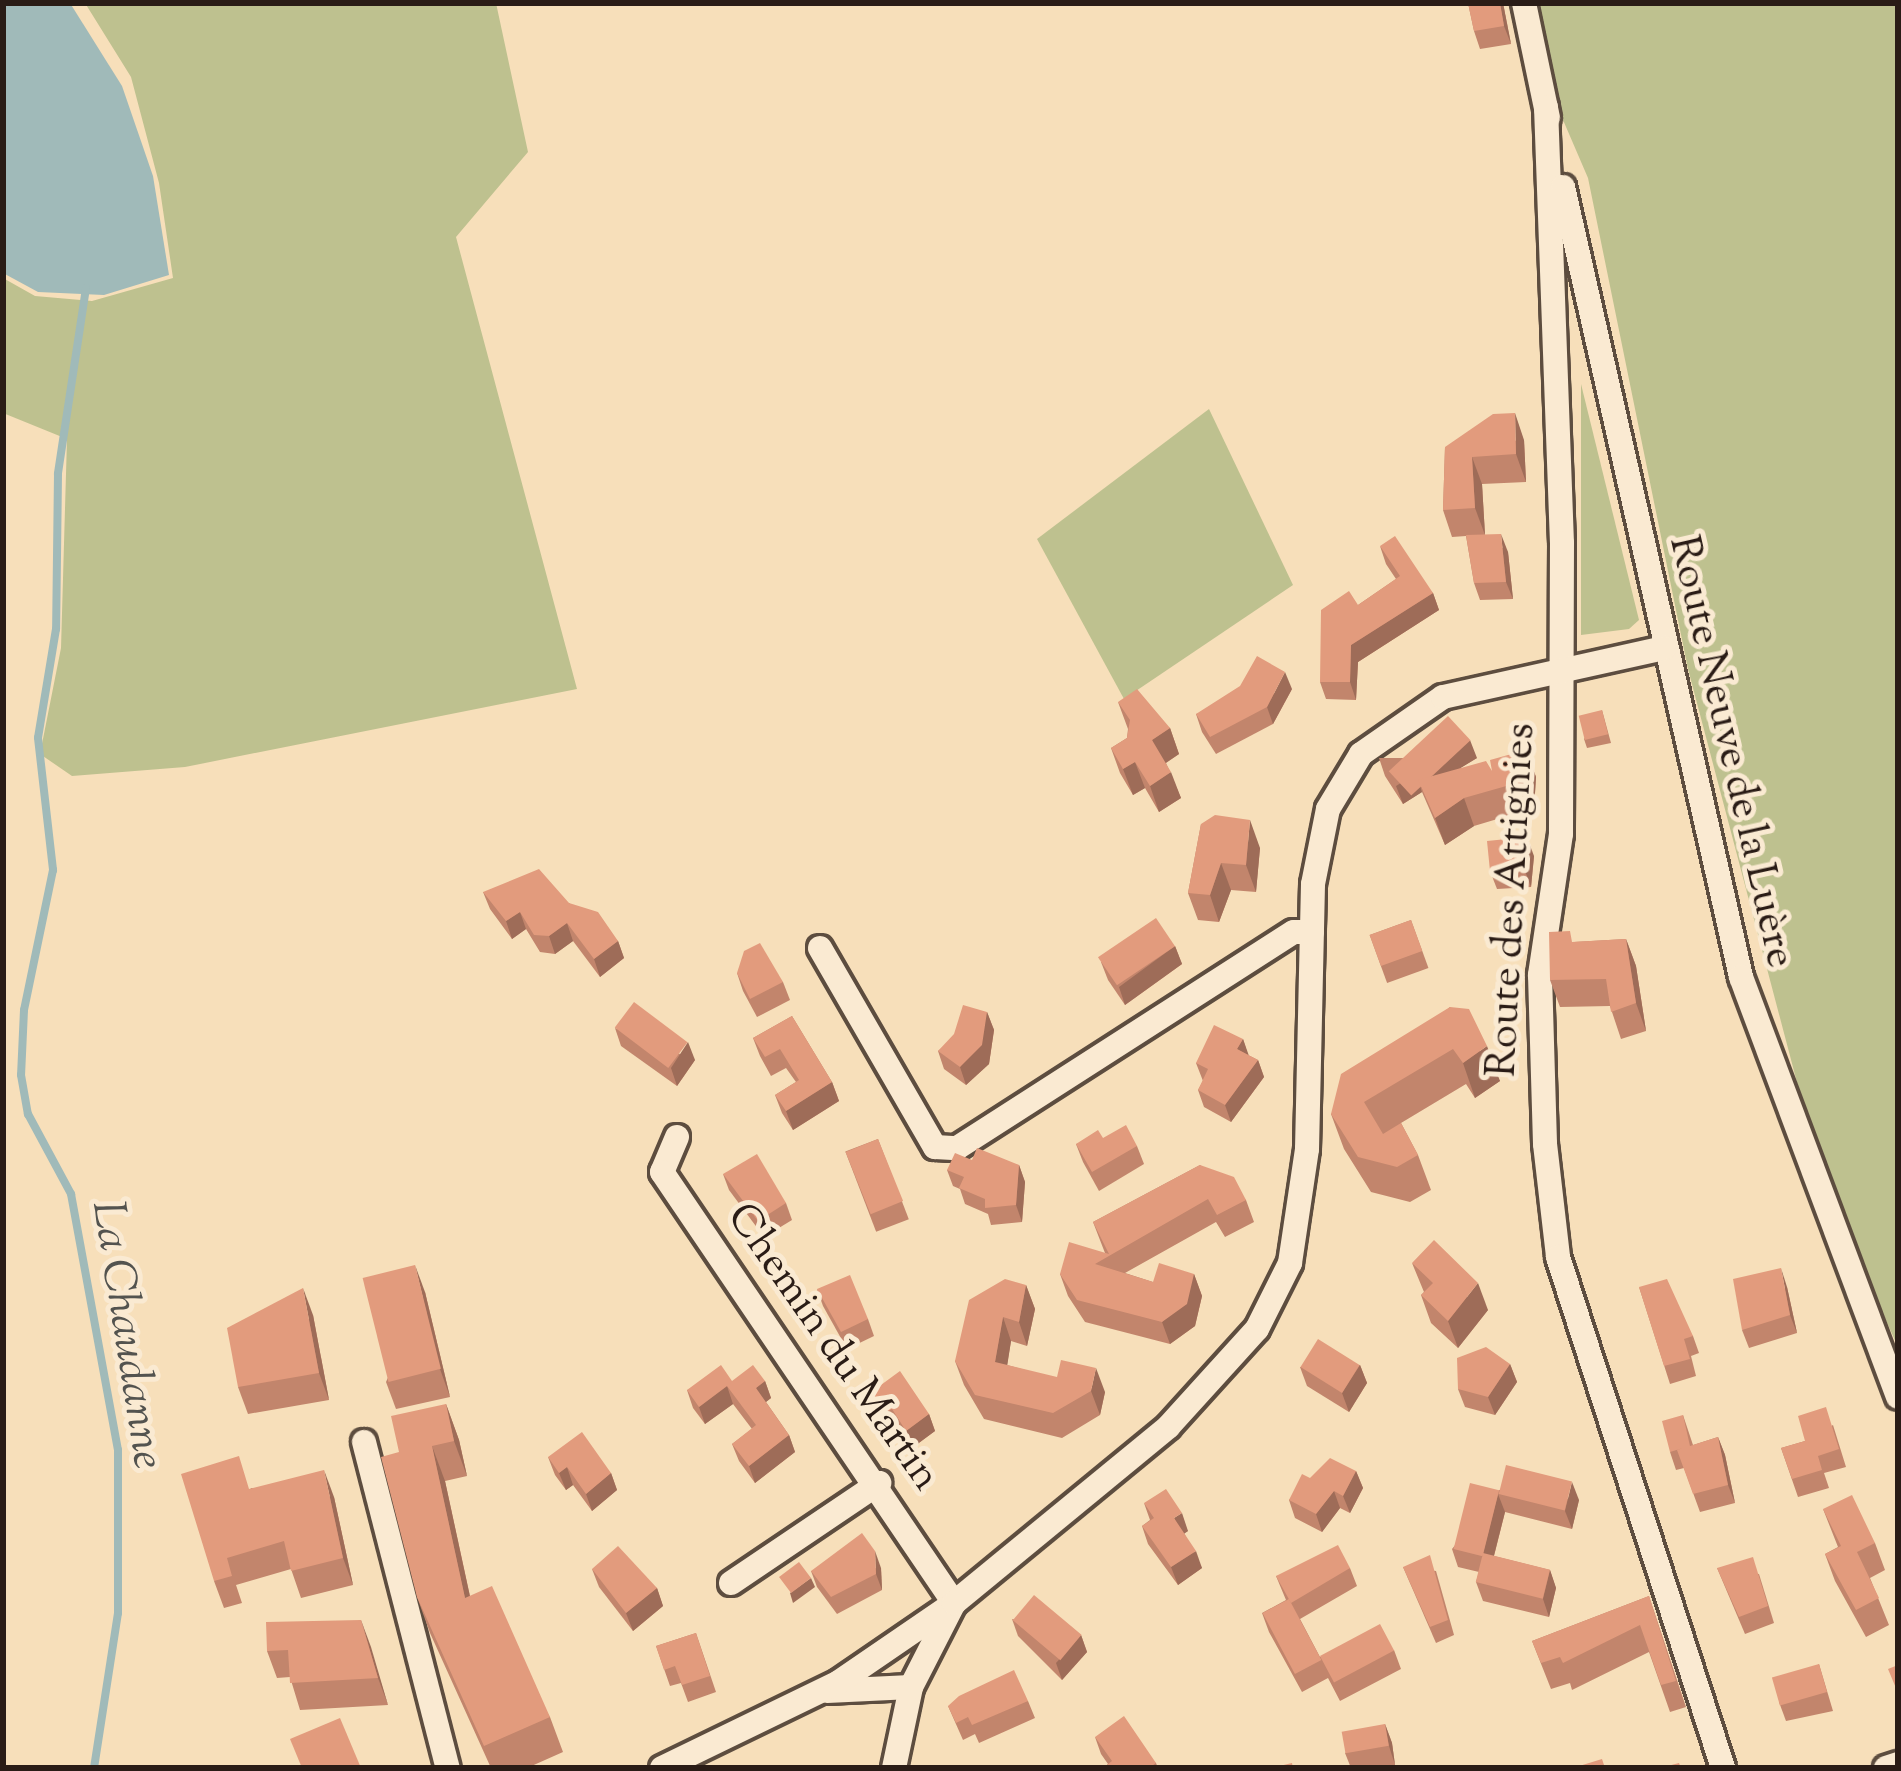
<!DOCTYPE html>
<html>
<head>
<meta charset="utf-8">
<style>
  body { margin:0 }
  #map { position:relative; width:1901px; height:1771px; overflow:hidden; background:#f7dfba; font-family:"Sorts Mill Goudy",serif }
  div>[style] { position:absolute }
  .green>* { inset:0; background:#bec18f }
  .water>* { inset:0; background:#a0bab9 }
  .stream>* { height:8px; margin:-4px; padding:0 4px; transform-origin:4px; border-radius:4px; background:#a0bab9 }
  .roads { filter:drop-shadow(3px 0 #5d4d3f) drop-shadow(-3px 0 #5d4d3f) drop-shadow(0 3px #5d4d3f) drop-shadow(0 -3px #5d4d3f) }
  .minor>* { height:24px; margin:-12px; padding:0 12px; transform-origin:12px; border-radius:12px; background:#faead2 }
  .wall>* { inset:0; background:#c2856c; transform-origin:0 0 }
  .shaded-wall>* { inset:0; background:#9e6c58 }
  .building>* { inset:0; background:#e29b7d; transform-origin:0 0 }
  span { translate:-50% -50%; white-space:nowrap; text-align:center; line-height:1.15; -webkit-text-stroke:10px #faead2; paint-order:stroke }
  .street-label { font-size:42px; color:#2a1c16 }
  .water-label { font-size:45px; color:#53534f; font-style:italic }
  .frame { position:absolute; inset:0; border:6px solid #2a1c16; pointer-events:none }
</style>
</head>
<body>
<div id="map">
  <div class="green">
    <i style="clip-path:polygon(85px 3px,496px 3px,528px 152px,456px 237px,577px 689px,185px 767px,72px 776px,40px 754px,61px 648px,67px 439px,3px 413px,3px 278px,35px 296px,92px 301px,173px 278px,159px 183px,131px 77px)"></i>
    <i style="clip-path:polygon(1535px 3px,1898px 3px,1898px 1347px,1823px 1181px,1688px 669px,1588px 178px,1554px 99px)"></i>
    <i style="clip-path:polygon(1581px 384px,1639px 620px,1629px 629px,1581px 635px)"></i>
    <i style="clip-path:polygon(1209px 409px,1293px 585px,1124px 699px,1037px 539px)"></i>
  </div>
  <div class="water">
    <i style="clip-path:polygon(3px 3px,70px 3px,122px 86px,153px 176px,169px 275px,104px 295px,38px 292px,3px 273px)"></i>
  </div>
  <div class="stream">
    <i style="left:86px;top:288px;width:188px;rotate:98.6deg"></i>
    <i style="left:58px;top:474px;width:155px;rotate:90.7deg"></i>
    <i style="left:56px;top:629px;width:110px;rotate:99.4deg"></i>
    <i style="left:38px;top:738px;width:133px;rotate:83.5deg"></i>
    <i style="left:53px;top:870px;width:143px;rotate:101.7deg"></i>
    <i style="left:24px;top:1010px;width:65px;rotate:92.6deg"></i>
    <i style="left:21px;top:1075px;width:40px;rotate:80deg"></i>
    <i style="left:28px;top:1114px;width:91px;rotate:61.7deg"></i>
    <i style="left:71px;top:1194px;width:260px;rotate:79.6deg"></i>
    <i style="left:118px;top:1450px;width:163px;rotate:90deg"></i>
    <i style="left:118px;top:1613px;width:157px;rotate:98.8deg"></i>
  </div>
  <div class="roads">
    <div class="minor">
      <i style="left:1524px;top:3px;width:117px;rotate:78.2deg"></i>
      <i style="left:1546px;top:107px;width:436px;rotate:87.9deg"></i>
      <i style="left:1562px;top:543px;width:291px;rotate:90.2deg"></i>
      <i style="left:1561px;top:834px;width:143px;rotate:98.5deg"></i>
      <i style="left:1540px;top:975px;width:169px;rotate:88.3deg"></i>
      <i style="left:1545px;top:1144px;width:114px;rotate:83.4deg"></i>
      <i style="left:1558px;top:1257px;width:537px;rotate:72.1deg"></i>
      <i style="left:1563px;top:187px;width:810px;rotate:77.3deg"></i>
      <i style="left:1741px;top:977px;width:448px;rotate:69.5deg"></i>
      <i style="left:820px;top:948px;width:230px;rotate:60deg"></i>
      <i style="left:935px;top:1147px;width:22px;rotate:3deg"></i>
      <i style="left:957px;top:1148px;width:400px;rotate:-32.7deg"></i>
      <i style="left:1294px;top:932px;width:18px"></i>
      <i style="left:677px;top:1137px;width:38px;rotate:113deg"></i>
      <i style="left:662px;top:1172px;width:521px;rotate:55.88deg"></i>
      <i style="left:364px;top:1442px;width:337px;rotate:75.6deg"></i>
      <i style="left:731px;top:1583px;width:179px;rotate:-34deg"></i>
      <i style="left:827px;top:1691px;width:84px;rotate:-2.7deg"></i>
      <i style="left:662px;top:1768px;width:197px;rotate:-25.9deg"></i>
      <i style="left:839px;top:1682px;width:131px;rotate:-34.4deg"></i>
      <i style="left:894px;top:1768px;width:83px;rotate:-78.1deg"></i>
      <i style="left:911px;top:1687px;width:94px;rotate:-62.9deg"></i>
      <i style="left:954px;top:1603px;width:277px;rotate:-39.4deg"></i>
      <i style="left:1168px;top:1427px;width:132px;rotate:-47.8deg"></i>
      <i style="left:1257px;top:1329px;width:74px;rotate:-63.4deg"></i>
      <i style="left:1290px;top:1263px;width:115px;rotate:-81.5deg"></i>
      <i style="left:1307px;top:1149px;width:265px;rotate:-88.7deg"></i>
      <i style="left:1313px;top:884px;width:76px;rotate:-78.7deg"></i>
      <i style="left:1328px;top:809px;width:64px;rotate:-59deg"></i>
      <i style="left:1361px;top:754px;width:100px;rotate:-34.8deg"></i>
      <i style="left:1443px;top:697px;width:226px;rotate:-12.5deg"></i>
      <i style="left:1886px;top:1768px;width:13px;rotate:-18deg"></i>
    </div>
  </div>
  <div class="wall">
    <i style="clip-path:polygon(1468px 3px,1503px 3px,1511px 44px,1480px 49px,1474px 31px)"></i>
    <i style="clip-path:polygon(1524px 440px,1526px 482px,1482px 484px,1485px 535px,1508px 552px,1513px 599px,1480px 600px,1474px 583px,1466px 536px,1452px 537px,1443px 510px,1445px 447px)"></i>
    <i style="clip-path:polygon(1380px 546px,1433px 593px,1439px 610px,1358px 662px,1356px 700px,1326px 699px,1320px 682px,1358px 605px,1396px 579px,1386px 564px)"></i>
    <i style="clip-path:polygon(1292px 689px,1273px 724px,1216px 754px,1202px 732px,1196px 714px)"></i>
    <i style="clip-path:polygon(1118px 702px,1170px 728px,1179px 754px,1166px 763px,1181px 798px,1159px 812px,1145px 788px,1133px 795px,1120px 773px,1111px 748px,1127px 738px,1128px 729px)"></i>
    <i style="clip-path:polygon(1602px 710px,1611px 743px,1587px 748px,1584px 739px)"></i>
    <i style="clip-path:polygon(1526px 750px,1536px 777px,1534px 808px,1474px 826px,1445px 845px,1422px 792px,1403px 804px,1385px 776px,1379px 758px,1477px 758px,1460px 768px,1492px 771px)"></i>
    <i style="clip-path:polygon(1201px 824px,1260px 848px,1256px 892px,1231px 890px,1219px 922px,1198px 920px,1188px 893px)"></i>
    <i style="clip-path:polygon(1534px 856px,1531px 887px,1497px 889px,1490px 871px)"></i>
    <i style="clip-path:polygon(483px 892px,569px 903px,618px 941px,624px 958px,600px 977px,573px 941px,555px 954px,540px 952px,526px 929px,512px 939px,490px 909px)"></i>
    <i style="left:1411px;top:920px;width:51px;height:44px;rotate:70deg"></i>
    <i style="clip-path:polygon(1626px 939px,1636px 966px,1646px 1031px,1621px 1039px,1610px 1006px,1560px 1007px,1550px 980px,1574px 942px)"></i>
    <i style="clip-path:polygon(1175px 946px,1182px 964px,1125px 1005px,1108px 980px,1101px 962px)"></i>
    <i style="clip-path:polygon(737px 973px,783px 982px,790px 1000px,757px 1017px,743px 991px)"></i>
    <i style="clip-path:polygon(1450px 1007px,1500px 1081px,1475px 1098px,1466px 1084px,1401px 1123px,1418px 1155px,1431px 1190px,1410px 1202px,1371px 1192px,1344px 1149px,1331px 1114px)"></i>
    <i style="clip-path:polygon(987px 1012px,994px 1030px,989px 1064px,966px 1085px,944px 1069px,938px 1051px)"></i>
    <i style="clip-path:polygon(792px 1016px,832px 1082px,839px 1101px,793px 1130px,782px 1113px,775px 1095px,796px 1082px,786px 1068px,771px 1076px,760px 1056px,753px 1038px)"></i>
    <i style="clip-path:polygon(615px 1028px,695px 1060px,677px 1086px,621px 1046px)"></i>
    <i style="clip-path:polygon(1243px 1039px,1248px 1055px,1258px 1060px,1264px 1077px,1231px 1122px,1204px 1107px,1198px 1090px,1203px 1081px,1196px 1063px)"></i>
    <i style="clip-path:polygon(1103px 1138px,1137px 1146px,1144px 1164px,1099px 1191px,1083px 1162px,1076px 1144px)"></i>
    <i style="left:878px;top:1139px;width:86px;height:35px;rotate:69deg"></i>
    <i style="clip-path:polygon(972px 1160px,1019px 1165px,1025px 1182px,1022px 1222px,991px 1225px,988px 1214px,965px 1204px,960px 1189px,953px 1186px,947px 1170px)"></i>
    <i style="clip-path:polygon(1200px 1165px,1246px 1200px,1254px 1222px,1225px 1237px,1216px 1222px,1125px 1273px,1153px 1282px,1194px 1274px,1202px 1296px,1195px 1326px,1170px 1344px,1085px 1322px,1068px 1296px,1060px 1274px,1105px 1253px,1093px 1222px)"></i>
    <i style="clip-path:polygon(723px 1174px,786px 1203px,792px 1220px,764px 1237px,729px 1190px)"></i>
    <i style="clip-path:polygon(1412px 1263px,1488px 1310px,1458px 1348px,1431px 1323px,1421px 1295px,1424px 1292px)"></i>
    <i style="clip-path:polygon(1026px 1285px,1035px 1309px,1027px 1346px,1011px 1341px,1007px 1365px,1105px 1392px,1100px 1415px,1062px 1438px,984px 1419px,964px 1385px,955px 1361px)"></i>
    <i style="clip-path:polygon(1639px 1287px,1693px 1336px,1699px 1353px,1691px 1356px,1696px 1376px,1670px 1384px)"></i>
    <i style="clip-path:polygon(1787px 1287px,1797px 1333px,1749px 1348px,1742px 1330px)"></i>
    <i style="clip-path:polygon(817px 1289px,868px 1319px,874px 1336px,847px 1349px,823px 1306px)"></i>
    <i style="clip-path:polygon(425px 1292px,450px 1397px,396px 1409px,386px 1382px)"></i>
    <i style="clip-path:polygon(313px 1315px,329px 1400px,248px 1414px,238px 1387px)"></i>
    <i style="clip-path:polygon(1510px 1364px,1517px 1382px,1495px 1415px,1465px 1407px,1458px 1389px)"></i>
    <i style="clip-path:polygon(1360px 1365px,1367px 1383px,1349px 1412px,1307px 1386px,1300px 1367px)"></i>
    <i style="clip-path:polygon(732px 1381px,765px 1381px,771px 1398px,766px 1402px,789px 1435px,795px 1452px,755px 1483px,739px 1461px,732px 1444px,752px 1429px,733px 1404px,705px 1424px,693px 1408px,687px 1390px)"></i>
    <i style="clip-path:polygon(870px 1393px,929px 1414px,935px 1431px,912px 1448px,898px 1427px,891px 1431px,876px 1410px)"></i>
    <i style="clip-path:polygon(446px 1404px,459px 1440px,467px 1476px,445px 1481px,470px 1596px,550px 1717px,563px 1752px,527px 1768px,491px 1768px,430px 1633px,417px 1597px,399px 1452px)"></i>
    <i style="clip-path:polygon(1683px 1415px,1693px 1445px,1718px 1437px,1725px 1455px,1735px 1503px,1700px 1512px,1684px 1468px,1676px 1470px,1670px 1452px)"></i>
    <i style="clip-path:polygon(1833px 1425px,1846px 1467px,1824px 1473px,1829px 1488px,1798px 1497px,1781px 1448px,1805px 1441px)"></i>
    <i style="clip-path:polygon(548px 1457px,611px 1473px,617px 1490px,592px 1511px,573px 1485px,566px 1490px,555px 1475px)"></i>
    <i style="clip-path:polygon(1356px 1471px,1363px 1488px,1350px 1513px,1340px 1508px,1322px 1532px,1295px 1518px,1289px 1500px,1310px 1478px)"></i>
    <i style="clip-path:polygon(251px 1488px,334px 1497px,353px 1585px,301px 1598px,291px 1569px,236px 1585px,242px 1603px,224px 1608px,214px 1581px)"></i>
    <i style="clip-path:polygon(1499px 1490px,1579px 1500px,1572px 1529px,1505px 1512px,1494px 1556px,1550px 1570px,1556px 1588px,1549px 1617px,1483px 1601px,1476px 1582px,1479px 1572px,1458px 1567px,1452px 1549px)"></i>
    <i style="clip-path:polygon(1144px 1503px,1188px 1531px,1184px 1533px,1202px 1568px,1178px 1585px,1148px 1544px,1142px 1526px,1150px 1520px)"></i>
    <i style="clip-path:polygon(1823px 1509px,1875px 1543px,1885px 1570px,1870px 1578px,1889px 1625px,1866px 1637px,1835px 1581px,1825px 1554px,1838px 1547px)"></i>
    <i style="clip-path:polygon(1403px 1567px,1436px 1571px,1454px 1635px,1436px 1643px)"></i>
    <i style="clip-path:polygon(881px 1568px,882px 1590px,837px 1614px,817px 1587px,811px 1571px)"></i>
    <i style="clip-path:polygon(1350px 1568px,1357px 1586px,1300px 1619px,1320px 1657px,1394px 1650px,1401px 1669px,1340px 1701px,1328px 1678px,1302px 1692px,1269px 1632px,1262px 1613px,1286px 1600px,1276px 1576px)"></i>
    <i style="clip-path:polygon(1717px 1568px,1759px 1574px,1774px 1623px,1745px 1634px)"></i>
    <i style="clip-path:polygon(592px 1569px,657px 1588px,663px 1606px,633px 1631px,599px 1587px)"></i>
    <i style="clip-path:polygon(1649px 1596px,1686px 1707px,1670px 1712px,1649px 1652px,1572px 1690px,1570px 1683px,1551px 1689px,1532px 1641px)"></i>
    <i style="clip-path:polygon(1012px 1619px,1081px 1635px,1087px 1652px,1062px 1680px,1018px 1636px)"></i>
    <i style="clip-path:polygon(361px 1620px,388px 1705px,300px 1710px,290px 1677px,277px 1678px,267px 1651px)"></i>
    <i style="clip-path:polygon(696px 1633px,716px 1692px,688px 1702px,681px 1683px,670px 1686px,656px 1646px)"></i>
    <i style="clip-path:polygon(1819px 1664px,1833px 1711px,1786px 1721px,1779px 1702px)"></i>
    <i style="clip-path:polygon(1028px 1701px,1035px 1718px,979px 1743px,975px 1734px,963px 1740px,948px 1706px)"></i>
    <i style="clip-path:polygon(1385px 1724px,1392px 1743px,1395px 1765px,1374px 1768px,1351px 1768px,1345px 1753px)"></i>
    <i style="clip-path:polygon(1095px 1737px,1156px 1763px,1158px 1768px,1103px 1768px,1108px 1764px,1101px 1754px)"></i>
  </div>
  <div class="shaded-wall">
    <i style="clip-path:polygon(1500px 3px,1503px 3px,1511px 44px,1504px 26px)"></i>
    <i style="clip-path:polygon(1515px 413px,1524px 440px,1526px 482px,1516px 454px)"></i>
    <i style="clip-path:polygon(1472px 457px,1482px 484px,1485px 535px,1475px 508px)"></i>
    <i style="clip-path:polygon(1501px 534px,1508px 552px,1513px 599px,1506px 582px)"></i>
    <i style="clip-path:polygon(1433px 593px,1439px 610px,1358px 662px,1356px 700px,1350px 682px,1351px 645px)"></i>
    <i style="clip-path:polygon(1285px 672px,1292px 689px,1273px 724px,1267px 707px)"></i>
    <i style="clip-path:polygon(1170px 728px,1179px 754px,1161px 766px,1152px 740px)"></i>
    <i style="clip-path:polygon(1470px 740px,1477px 758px,1423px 791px,1418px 780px,1422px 792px,1403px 804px,1396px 786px)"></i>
    <i style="clip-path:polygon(1526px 750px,1536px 777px,1534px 808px,1524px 781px)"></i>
    <i style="clip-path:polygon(1135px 762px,1145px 788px,1133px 795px,1123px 769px)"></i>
    <i style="clip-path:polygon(1171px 772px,1181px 798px,1159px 812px,1150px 786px)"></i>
    <i style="clip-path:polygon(1464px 798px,1474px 826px,1445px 845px,1435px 818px)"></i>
    <i style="clip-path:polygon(1250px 820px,1260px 848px,1256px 892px,1246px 865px)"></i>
    <i style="clip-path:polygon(1527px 837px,1534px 856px,1531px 887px,1524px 868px)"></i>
    <i style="clip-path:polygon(1221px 863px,1231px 890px,1219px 922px,1210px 895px)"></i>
    <i style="clip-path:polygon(520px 912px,526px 929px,512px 939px,506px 921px)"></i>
    <i style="clip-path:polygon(567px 923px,573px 941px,555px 954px,549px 936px)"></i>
    <i style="clip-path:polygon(1626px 939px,1636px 966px,1646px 1031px,1636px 1003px)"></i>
    <i style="clip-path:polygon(618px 941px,624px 958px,600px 977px,594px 959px)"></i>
    <i style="clip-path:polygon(1175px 946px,1182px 964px,1125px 1005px,1119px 987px)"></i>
    <i style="clip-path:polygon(987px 1012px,994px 1030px,989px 1064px,966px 1085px,960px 1067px)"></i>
    <i style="clip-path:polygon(1243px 1039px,1249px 1056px,1237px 1049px)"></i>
    <i style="clip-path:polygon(688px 1042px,695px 1060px,677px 1086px,671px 1068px)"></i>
    <i style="clip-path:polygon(1487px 1046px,1500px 1081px,1475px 1098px,1463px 1063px)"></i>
    <i style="clip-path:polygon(1258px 1060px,1264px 1077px,1231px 1122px,1225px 1105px)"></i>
    <i style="clip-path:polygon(832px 1082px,839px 1101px,793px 1130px,786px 1111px)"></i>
    <i style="clip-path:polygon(1019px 1165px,1025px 1182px,1022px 1222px,1016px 1205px)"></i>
    <i style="clip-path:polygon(415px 1265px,425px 1292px,450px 1397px,440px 1369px)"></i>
    <i style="clip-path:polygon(1781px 1268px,1787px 1287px,1797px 1333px,1790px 1315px)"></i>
    <i style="clip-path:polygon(1194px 1274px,1202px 1296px,1195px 1326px,1170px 1344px,1162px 1322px)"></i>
    <i style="clip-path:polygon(1478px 1283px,1488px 1310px,1458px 1348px,1448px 1321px)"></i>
    <i style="clip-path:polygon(1026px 1285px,1035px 1309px,1027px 1346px,1019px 1322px)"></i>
    <i style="clip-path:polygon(303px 1288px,313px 1315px,329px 1400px,319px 1373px)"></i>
    <i style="clip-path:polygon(1003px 1317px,1011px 1341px,1004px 1386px,995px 1362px)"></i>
    <i style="clip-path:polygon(1510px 1364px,1517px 1382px,1495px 1415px,1488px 1397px)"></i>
    <i style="clip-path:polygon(1360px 1365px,1367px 1383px,1349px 1412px,1342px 1393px)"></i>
    <i style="clip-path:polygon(1096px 1368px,1105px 1392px,1100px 1415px,1091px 1391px)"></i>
    <i style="clip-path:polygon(765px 1381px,771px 1398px,762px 1405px,756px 1388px)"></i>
    <i style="clip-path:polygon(727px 1386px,733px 1404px,705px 1424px,699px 1407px)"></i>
    <i style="clip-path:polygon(446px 1404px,459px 1440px,467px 1476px,454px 1441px)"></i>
    <i style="clip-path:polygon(929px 1414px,935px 1431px,912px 1448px,906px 1431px)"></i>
    <i style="clip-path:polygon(789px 1435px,795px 1452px,755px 1483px,749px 1466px)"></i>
    <i style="clip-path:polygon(1718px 1437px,1725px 1455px,1735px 1503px,1728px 1485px)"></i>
    <i style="clip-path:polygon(432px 1446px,445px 1481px,478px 1634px,465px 1598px)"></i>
    <i style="clip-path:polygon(567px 1467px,573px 1485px,566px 1490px,559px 1473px)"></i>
    <i style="clip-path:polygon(324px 1470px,334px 1497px,353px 1585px,343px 1558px)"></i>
    <i style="clip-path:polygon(1356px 1471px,1363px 1488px,1350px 1513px,1343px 1496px)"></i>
    <i style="clip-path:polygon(611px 1473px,617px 1490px,592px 1511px,586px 1494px)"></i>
    <i style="clip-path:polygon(1572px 1482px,1579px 1500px,1572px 1529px,1565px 1511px)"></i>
    <i style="clip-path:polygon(1334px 1491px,1340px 1508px,1322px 1532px,1316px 1514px)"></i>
    <i style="clip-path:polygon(1498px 1494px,1505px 1512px,1489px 1575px,1482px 1557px)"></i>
    <i style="clip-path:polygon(1182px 1513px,1188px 1531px,1181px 1536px,1174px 1518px)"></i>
    <i style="clip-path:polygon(875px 1551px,881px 1568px,882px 1590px,876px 1574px)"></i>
    <i style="clip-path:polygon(1196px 1551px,1202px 1568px,1178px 1585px,1171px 1567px)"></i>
    <i style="clip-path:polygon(1550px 1570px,1556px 1588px,1549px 1617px,1543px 1599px)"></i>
    <i style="clip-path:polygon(811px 1578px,815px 1587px,793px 1603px,790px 1593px)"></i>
    <i style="clip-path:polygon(657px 1588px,663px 1606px,633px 1631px,626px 1613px)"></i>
    <i style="clip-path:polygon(361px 1620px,371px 1647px,388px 1705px,378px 1678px)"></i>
    <i style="clip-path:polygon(1081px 1635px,1087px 1652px,1062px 1680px,1056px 1663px)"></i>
    <i style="clip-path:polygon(1385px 1724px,1392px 1743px,1395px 1765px,1389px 1746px)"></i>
  </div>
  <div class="building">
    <i style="clip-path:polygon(1468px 3px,1500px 3px,1504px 26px,1474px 31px)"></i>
    <i style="clip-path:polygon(1515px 413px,1516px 454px,1472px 457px,1475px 508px,1443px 510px,1445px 447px,1493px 414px)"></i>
    <i style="clip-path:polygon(1501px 534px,1506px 582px,1474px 583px,1466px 535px)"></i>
    <i style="clip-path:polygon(1395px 536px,1433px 593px,1351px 645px,1350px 682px,1320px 682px,1321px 610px,1349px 591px,1358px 605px,1400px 576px,1380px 546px)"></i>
    <i style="clip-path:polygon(1257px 656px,1285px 672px,1267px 707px,1210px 737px,1196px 714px,1240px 686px)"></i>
    <i style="clip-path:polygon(1137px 689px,1170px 728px,1152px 740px,1171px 772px,1150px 786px,1135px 762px,1123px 769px,1111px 748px,1127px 738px,1130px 720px,1118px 702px)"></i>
    <i style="left:1602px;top:710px;width:25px;height:24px;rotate:76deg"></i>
    <i style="left:1448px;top:716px;width:33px;height:81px;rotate:47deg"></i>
    <i style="clip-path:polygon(1526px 750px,1524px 781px,1464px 798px,1435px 818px,1418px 780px,1486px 761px,1492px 771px,1490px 760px)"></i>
    <i style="clip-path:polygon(1215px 815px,1250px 820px,1246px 865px,1221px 863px,1210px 895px,1188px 893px,1201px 824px)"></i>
    <i style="clip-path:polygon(1527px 837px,1524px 868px,1490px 871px,1487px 841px)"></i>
    <i style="clip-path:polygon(539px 869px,569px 903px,598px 912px,618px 941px,594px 959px,567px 923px,549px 936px,534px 935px,520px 912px,506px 921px,483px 892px)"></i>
    <i style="left:1156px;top:918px;width:34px;height:70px;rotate:56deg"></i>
    <i style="left:1411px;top:920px;width:33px;height:44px;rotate:70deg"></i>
    <i style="clip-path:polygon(1570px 931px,1572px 942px,1626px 939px,1636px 1003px,1611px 1012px,1606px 979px,1550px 980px,1549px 932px)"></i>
    <i style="clip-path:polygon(760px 943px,783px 982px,750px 999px,737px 973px,744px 951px)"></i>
    <i style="left:634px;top:1002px;width:67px;height:32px;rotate:37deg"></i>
    <i style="clip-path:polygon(963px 1005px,987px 1012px,982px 1045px,960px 1067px,938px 1051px,954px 1034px)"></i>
    <i style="clip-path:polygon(1450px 1007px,1469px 1009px,1487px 1046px,1463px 1063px,1453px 1049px,1364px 1102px,1383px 1134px,1401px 1123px,1418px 1155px,1397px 1167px,1358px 1157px,1331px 1114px,1341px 1074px)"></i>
    <i style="clip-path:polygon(792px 1016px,832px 1082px,786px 1111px,775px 1095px,799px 1080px,780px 1049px,765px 1057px,753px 1038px)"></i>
    <i style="clip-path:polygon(1214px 1025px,1243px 1039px,1237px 1049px,1258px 1060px,1225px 1105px,1198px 1090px,1208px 1069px,1196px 1063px)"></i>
    <i style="clip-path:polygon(1126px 1125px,1137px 1146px,1092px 1172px,1076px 1144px,1098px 1130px,1103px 1138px)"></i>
    <i style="left:878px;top:1139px;width:67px;height:35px;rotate:68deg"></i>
    <i style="clip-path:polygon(977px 1148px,1019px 1165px,1016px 1205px,985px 1208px,985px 1199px,959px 1188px,964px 1177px,947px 1170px,955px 1153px,972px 1160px)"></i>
    <i style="clip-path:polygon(757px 1154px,786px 1203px,758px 1221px,723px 1174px)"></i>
    <i style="clip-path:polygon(1200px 1165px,1234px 1177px,1246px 1200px,1217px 1215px,1208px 1199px,1095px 1264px,1153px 1282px,1159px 1263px,1194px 1274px,1187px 1304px,1162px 1322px,1077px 1300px,1060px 1274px,1069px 1242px,1109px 1254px,1093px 1222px)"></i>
    <i style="clip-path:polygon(1434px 1240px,1478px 1283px,1448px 1321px,1421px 1295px,1433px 1283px,1412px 1263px)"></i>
    <i style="left:415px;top:1265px;width:107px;height:54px;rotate:76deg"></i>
    <i style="clip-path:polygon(1781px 1268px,1790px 1315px,1742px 1330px,1733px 1279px)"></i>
    <i style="clip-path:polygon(850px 1275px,868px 1319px,841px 1332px,817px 1289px)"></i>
    <i style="clip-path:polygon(1005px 1279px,1026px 1285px,1019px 1322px,1003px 1317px,995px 1362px,1057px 1377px,1061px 1360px,1096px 1368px,1091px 1391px,1053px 1413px,975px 1395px,955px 1361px,969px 1300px)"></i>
    <i style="clip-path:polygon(1667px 1279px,1693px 1336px,1684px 1339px,1690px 1359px,1664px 1366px,1639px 1287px)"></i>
    <i style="clip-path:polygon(303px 1288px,319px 1373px,238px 1387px,227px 1328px)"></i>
    <i style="left:1318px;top:1339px;width:49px;height:33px;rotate:32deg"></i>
    <i style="clip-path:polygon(1486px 1347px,1510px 1364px,1488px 1397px,1458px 1389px,1457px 1358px)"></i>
    <i style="clip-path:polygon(721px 1365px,732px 1381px,753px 1365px,765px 1381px,756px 1388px,789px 1435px,749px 1466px,732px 1444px,756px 1425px,727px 1386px,699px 1407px,687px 1390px)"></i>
    <i style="clip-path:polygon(900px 1371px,929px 1414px,906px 1431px,892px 1409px,885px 1413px,870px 1393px)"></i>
    <i style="clip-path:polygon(446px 1404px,454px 1441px,432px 1446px,465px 1598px,492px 1586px,550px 1717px,484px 1746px,417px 1597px,381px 1457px,399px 1452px,391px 1416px)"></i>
    <i style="clip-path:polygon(1826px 1407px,1839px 1449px,1818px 1456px,1822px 1470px,1792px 1479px,1781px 1448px,1805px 1441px,1798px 1416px)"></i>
    <i style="clip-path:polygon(1683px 1415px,1690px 1446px,1718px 1437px,1728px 1485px,1693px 1494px,1677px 1450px,1683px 1448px,1670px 1452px,1662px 1421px)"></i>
    <i style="clip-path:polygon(582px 1432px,611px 1473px,586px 1494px,567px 1467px,559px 1473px,548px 1457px)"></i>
    <i style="clip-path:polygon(239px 1456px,249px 1489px,324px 1470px,343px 1558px,291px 1571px,284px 1541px,227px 1558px,232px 1576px,214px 1581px,181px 1474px)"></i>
    <i style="clip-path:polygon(1330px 1458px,1356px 1471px,1343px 1496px,1334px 1491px,1316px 1514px,1289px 1500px,1302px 1474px,1310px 1478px)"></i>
    <i style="left:1506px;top:1465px;width:68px;height:30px;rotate:14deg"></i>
    <i style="left:1470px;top:1483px;width:30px;height:68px;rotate:14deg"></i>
    <i style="clip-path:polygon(1166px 1489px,1182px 1513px,1174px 1518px,1196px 1551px,1171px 1567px,1142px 1526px,1154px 1518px,1144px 1503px)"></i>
    <i style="clip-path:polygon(1852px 1495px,1875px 1543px,1857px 1552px,1879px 1598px,1856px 1610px,1825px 1554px,1841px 1546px,1823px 1509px)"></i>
    <i style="clip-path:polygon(862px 1533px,875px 1551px,876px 1574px,831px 1597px,811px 1571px)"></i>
    <i style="clip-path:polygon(1338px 1545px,1350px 1568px,1291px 1603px,1276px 1576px)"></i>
    <i style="clip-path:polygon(618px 1546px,657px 1588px,626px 1613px,592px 1569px)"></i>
    <i style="left:1483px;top:1553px;width:69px;height:30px;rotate:14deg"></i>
    <i style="clip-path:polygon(1430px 1555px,1448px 1620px,1430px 1627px,1403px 1567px)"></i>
    <i style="clip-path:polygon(1753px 1557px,1768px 1606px,1739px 1617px,1717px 1568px)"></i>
    <i style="left:799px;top:1562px;width:20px;height:25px;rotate:53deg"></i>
    <i style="left:1034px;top:1595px;width:62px;height:33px;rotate:40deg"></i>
    <i style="clip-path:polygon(1649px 1596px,1676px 1681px,1661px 1685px,1640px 1625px,1563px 1663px,1560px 1657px,1541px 1663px,1532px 1641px)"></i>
    <i style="left:1289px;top:1599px;width:69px;height:30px;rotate:62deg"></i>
    <i style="clip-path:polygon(361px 1620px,378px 1678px,290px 1683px,288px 1650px,267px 1651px,266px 1622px)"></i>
    <i style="left:1380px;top:1624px;width:30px;height:68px;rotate:62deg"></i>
    <i style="clip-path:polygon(696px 1633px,710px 1676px,682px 1685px,675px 1666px,664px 1670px,656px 1646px)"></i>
    <i style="left:1819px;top:1664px;width:29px;height:49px;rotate:74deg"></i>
    <i style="clip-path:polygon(1898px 1665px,1898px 1693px,1888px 1669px)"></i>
    <i style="clip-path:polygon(1014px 1670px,1028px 1701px,972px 1725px,968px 1717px,956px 1723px,948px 1706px,959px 1696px)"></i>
    <i style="clip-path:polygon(1124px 1716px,1156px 1763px,1149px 1768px,1103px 1768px,1112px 1761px,1095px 1737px)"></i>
    <i style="clip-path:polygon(340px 1718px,361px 1768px,302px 1768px,290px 1739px)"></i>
    <i style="left:1385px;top:1724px;width:22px;height:44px;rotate:80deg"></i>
    <i style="clip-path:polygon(1602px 1759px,1605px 1768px,1576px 1768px,1576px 1767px)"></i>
    <i style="clip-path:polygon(1292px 1763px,1293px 1768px,1271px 1768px)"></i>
    <i style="clip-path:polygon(1679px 1763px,1681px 1768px,1660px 1768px)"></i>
  </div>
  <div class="street-label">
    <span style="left:1730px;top:752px;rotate:77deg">Route Neuve de la Luère</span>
    <span style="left:1513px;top:900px;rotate:-87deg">Route des Attignies</span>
    <span style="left:832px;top:1348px;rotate:55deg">Chemin du Martin</span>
  </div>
  <div class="water-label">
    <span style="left:125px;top:1335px;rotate:81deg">La Chaudanne</span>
  </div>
  <div class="frame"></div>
</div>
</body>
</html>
